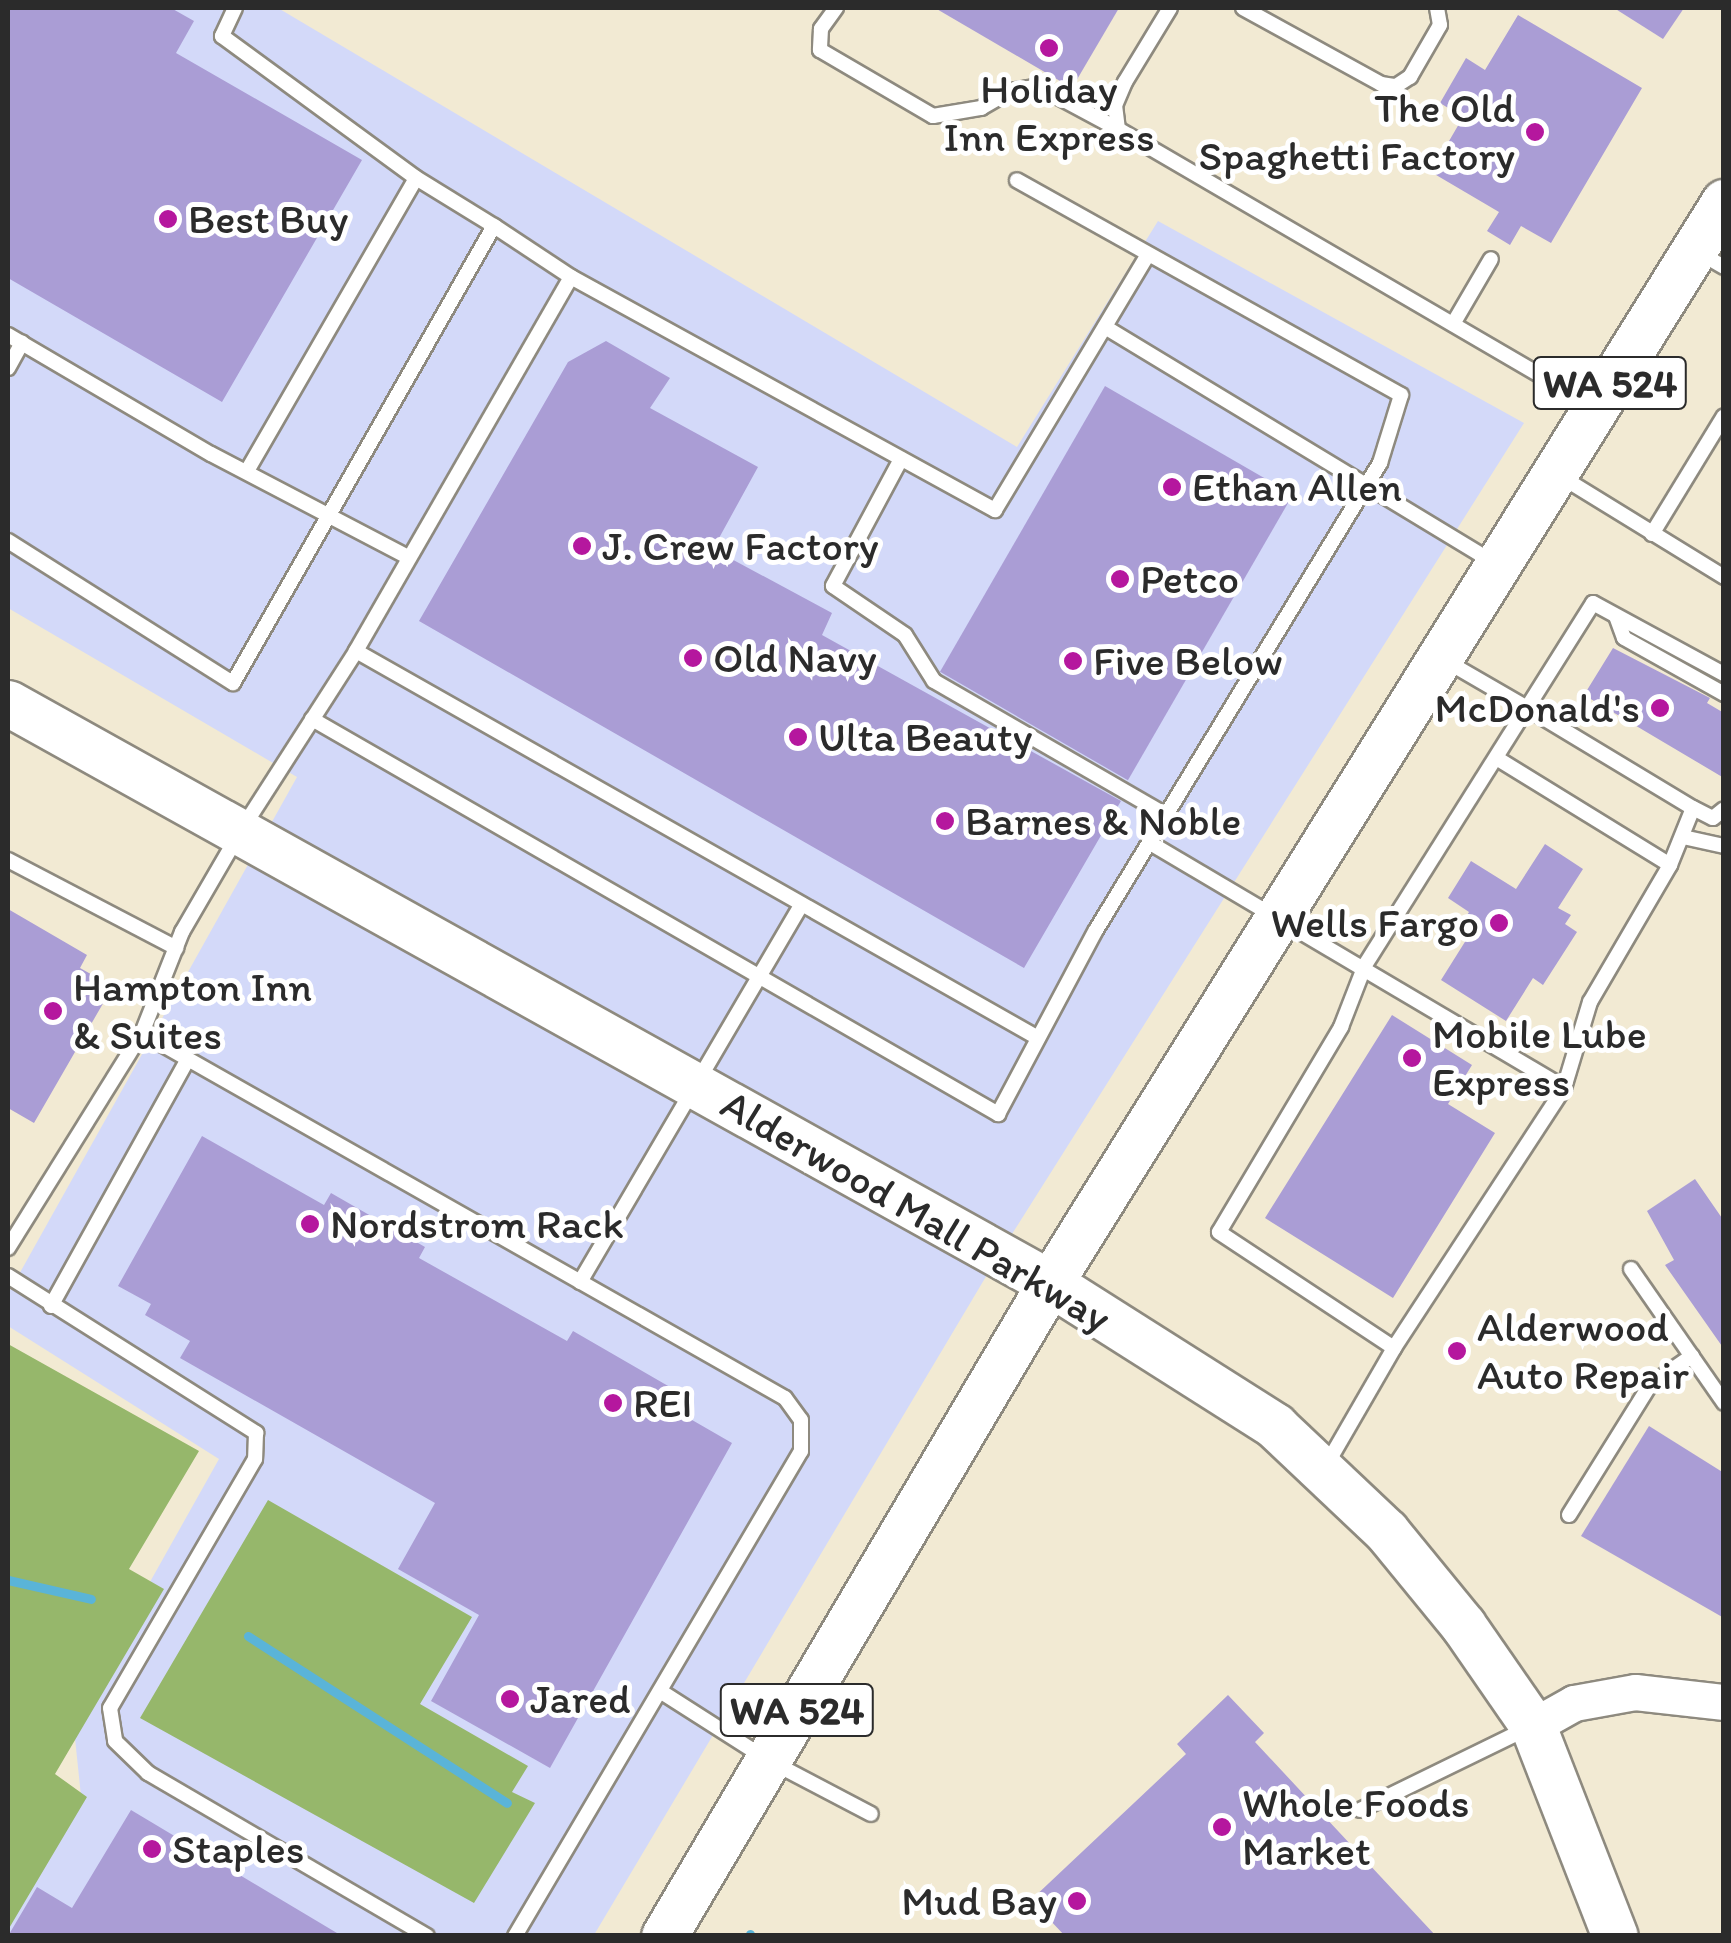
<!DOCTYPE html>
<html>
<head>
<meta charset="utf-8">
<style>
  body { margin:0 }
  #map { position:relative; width:1731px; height:1943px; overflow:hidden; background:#f2ead3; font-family:Itim,sans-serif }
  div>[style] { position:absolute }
  .built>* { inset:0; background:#d3d9f9 }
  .forest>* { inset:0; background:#96b76b }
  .stream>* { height:9px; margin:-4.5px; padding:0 4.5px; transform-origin:4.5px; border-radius:4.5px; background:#5ab4d8 }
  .building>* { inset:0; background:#aa9dd5; transform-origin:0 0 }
  .roads { filter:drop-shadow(2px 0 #8e8a7f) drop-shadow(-2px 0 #8e8a7f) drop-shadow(0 2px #8e8a7f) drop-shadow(0 -2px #8e8a7f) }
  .service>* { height:14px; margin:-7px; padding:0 7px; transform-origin:7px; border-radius:7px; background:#fff }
  .tertiary>* { height:35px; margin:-17.5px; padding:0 17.5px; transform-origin:17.5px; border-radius:17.5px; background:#fff }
  .primary>* { height:45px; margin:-22.5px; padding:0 22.5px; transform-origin:22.5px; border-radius:22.5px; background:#fff }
  .dots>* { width:28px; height:28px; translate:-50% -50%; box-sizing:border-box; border:5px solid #fff; border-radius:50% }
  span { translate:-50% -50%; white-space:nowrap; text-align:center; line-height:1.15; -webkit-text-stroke:10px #fff; paint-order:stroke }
  .shield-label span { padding:2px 8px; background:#fff; border:2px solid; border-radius:8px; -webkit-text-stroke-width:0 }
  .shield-label { font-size:40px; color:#2b2b2b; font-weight:700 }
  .poi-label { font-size:42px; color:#2b2b2b }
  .right { translate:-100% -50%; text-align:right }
  .left { translate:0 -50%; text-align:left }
  .street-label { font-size:42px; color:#2b2b2b }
  .frame { position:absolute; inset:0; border:10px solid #2b2b2b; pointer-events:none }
</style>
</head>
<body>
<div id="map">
  <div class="built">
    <i style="clip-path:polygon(8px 8px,278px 8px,1017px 447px,1158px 221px,1524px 423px,1000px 1253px,594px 1935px,8px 1935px,8px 1923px,81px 1796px,73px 1719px,219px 1459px,8px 1326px,8px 1294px,297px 777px,8px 608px)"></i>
  </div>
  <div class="forest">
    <i style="clip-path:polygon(8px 1344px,199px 1451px,129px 1569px,164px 1589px,55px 1774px,87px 1797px,8px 1930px)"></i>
    <i style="clip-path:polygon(268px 1500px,472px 1617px,420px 1704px,528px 1766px,512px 1792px,535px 1803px,474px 1903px,140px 1718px)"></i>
  </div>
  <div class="stream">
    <i style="left:8px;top:1580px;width:85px;rotate:12.9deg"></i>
    <i style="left:248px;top:1636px;width:308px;rotate:32.8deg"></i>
    <i style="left:750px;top:1934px;width:2px;rotate:63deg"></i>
  </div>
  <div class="building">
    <i style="clip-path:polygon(8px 8px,171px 8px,194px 21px,176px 53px,362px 160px,222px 402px,8px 278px)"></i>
    <i style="clip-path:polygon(935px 8px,1119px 8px,1072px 88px)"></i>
    <i style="clip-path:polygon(1614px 8px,1684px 8px,1663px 39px)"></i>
    <i style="clip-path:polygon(1518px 15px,1642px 88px,1551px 243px,1521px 226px,1510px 245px,1487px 231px,1499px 212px,1431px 172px,1463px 117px,1440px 103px,1466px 58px,1485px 70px)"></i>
    <i style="clip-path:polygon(606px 341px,670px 378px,650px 408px,758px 467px,713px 549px,832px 613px,822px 635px,1121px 801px,1024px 968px,419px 621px,568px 362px)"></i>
    <i style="left:1105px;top:386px;width:217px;height:330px;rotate:30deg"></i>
    <i style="clip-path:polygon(1613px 648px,1710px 698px,1707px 703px,1724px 713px,1724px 778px,1584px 695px)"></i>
    <i style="clip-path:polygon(1545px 844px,1583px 869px,1558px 908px,1571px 915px,1565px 924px,1577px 932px,1543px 985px,1533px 978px,1506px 1021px,1441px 980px,1468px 937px,1458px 930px,1469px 912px,1448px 898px,1471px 861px,1516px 889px)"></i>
    <i style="clip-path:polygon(8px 909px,87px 955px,80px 968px,105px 982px,97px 995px,105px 1000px,34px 1123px,8px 1108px)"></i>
    <i style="clip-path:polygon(1392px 1015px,1472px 1065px,1448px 1104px,1495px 1133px,1393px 1298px,1265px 1218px)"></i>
    <i style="clip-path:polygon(202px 1136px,324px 1205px,331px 1193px,425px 1247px,419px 1258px,567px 1341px,573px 1331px,682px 1394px,673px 1409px,732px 1443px,550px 1768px,431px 1701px,479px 1615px,398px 1569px,435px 1503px,180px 1358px,190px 1341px,145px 1315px,151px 1304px,118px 1286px)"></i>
    <i style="clip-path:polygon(1695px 1179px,1724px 1221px,1724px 1349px,1665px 1265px,1674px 1260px,1647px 1211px)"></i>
    <i style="clip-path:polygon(1649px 1426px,1724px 1473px,1724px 1618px,1581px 1536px)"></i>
    <i style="clip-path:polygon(1228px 1695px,1264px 1733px,1255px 1742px,1436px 1936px,1065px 1936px,1031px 1900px,1186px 1754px,1177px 1744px)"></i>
    <i style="clip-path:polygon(131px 1810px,342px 1936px,8px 1936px,37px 1887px,72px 1908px)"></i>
  </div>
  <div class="roads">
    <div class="service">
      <i style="left:235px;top:8px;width:31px;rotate:115deg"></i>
      <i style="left:222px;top:36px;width:240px;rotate:36.2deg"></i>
      <i style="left:416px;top:178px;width:92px;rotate:31.6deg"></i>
      <i style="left:836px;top:8px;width:26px;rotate:126deg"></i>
      <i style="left:821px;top:29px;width:21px;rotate:93deg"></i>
      <i style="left:820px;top:50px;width:131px;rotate:30.3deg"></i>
      <i style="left:933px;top:116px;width:49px;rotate:-9.5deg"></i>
      <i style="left:981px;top:108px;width:34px;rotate:-30deg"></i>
      <i style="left:1011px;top:91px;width:27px;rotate:-10deg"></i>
      <i style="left:1038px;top:86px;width:91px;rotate:28.3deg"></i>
      <i style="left:1170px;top:8px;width:87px;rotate:121.3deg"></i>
      <i style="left:1125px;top:82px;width:25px;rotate:113deg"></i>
      <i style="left:1115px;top:105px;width:24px;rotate:83deg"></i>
      <i style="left:1118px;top:129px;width:548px;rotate:30.26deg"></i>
      <i style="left:1243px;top:8px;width:158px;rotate:28.8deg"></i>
      <i style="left:1381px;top:84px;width:15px;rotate:8deg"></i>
      <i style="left:1396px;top:86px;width:17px;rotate:-33deg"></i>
      <i style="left:1410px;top:77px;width:60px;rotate:-60deg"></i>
      <i style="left:1440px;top:25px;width:17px;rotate:-100deg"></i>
      <i style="left:1698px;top:252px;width:30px;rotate:30deg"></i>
      <i style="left:1453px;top:324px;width:75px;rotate:-59.7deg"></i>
      <i style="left:1105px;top:327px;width:454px;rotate:31.2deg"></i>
      <i style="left:8px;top:335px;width:235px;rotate:30.4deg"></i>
      <i style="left:211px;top:454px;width:220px;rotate:27.6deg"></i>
      <i style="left:8px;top:368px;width:29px;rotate:-61deg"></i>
      <i style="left:901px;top:459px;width:144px;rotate:118.2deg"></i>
      <i style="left:833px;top:586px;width:87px;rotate:34.2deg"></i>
      <i style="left:905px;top:635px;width:54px;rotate:57.8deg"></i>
      <i style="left:934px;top:681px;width:272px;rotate:30deg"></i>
      <i style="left:247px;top:471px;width:338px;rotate:-60deg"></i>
      <i style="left:1560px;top:476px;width:193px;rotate:31.6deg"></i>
      <i style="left:1652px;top:534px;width:138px;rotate:-58.6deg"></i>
      <i style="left:8px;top:541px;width:266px;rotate:32.3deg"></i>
      <i style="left:233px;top:683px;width:526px;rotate:-60.27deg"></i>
      <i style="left:494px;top:226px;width:92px;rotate:33.5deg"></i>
      <i style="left:571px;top:277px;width:484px;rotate:28.8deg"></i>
      <i style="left:995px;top:510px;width:298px;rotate:-59.1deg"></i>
      <i style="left:1616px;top:616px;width:23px;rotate:70deg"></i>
      <i style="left:1624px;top:638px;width:115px;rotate:29.2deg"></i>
      <i style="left:356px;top:651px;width:784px;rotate:29.57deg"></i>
      <i style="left:1446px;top:661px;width:94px;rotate:30.1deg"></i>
      <i style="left:1527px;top:708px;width:124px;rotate:-57.8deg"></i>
      <i style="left:1593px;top:603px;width:149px;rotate:28.5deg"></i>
      <i style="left:312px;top:719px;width:792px;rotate:29.93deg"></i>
      <i style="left:998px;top:1114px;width:208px;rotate:-62deg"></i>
      <i style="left:1096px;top:930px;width:547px;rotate:-58.69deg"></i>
      <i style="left:1380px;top:463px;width:71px;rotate:-72.8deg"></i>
      <i style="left:1401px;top:395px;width:440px;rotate:-150.8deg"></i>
      <i style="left:1498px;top:759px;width:202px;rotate:31.6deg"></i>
      <i style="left:1683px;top:837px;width:42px;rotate:12.4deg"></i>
      <i style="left:1152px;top:844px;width:479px;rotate:30.6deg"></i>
      <i style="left:1564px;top:1088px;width:311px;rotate:123.2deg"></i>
      <i style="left:1394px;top:1348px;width:134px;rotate:120deg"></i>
      <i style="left:8px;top:860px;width:190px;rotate:27.6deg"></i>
      <i style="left:142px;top:1033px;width:739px;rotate:29.58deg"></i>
      <i style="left:785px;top:1398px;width:27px;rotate:54deg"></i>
      <i style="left:801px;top:1420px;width:31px;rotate:90deg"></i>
      <i style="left:801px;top:1451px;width:563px;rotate:120.53deg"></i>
      <i style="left:1564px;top:1088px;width:90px;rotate:-73.2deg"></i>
      <i style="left:1590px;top:1002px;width:159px;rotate:-59.7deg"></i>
      <i style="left:1670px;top:865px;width:61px;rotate:-68deg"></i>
      <i style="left:8px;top:1248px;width:253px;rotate:-58.1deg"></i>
      <i style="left:142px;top:1033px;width:109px;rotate:-68.4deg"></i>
      <i style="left:182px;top:932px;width:116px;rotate:-59.9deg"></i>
      <i style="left:240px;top:832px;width:215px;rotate:-57.3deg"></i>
      <i style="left:356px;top:651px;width:431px;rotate:-60.1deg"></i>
      <i style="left:1631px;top:1269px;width:163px;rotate:55.2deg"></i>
      <i style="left:8px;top:1276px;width:294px;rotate:32.3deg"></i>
      <i style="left:256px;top:1433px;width:26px;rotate:92deg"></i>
      <i style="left:255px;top:1459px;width:288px;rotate:120.2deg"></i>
      <i style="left:110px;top:1708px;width:33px;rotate:81deg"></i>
      <i style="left:115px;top:1741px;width:46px;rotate:44.1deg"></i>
      <i style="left:148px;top:1773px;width:323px;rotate:30.3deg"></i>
      <i style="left:580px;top:1282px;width:438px;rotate:-59.6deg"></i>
      <i style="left:51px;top:1306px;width:282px;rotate:-61deg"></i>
      <i style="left:1394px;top:1348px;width:210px;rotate:-146.5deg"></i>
      <i style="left:1219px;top:1232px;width:239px;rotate:-59.2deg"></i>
      <i style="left:1341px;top:1027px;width:66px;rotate:-68.8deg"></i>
      <i style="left:1365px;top:965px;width:304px;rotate:-57.8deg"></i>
      <i style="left:1527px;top:708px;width:194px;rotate:31.1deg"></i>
      <i style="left:1693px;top:808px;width:22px;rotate:27deg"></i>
      <i style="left:1713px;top:818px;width:14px;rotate:-39deg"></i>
      <i style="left:1569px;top:1515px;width:153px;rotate:-58.1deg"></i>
      <i style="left:1650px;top:1385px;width:51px;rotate:-34.6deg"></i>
      <i style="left:660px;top:1691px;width:128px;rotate:32.6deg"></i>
      <i style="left:768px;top:1760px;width:116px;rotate:27.7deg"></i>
      <i style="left:1360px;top:1810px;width:185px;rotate:-26deg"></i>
    </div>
    <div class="tertiary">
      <i style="left:1533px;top:1726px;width:47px;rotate:-29.3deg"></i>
      <i style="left:1574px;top:1703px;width:62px;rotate:-10.2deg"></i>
      <i style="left:1635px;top:1692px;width:90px;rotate:6.4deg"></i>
    </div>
    <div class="primary">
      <i style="left:8px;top:703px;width:1193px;rotate:29.1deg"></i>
      <i style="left:1050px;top:1283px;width:267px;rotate:32.4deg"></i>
      <i style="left:1275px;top:1426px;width:153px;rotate:43.4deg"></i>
      <i style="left:1386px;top:1531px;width:122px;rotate:50.7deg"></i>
      <i style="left:1463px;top:1625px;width:123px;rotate:55.3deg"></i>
      <i style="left:1533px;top:1726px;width:225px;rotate:68.7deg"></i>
      <i style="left:664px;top:1936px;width:759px;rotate:-59.41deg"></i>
      <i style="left:1050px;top:1283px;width:1274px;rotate:-58.06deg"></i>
    </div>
  </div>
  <div class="dots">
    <i style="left:1049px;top:48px;background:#b5179e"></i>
    <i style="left:1535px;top:132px;background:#b5179e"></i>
    <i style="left:168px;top:219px;background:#b5179e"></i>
    <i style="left:1172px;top:487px;background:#b5179e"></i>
    <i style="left:582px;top:546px;background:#b5179e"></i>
    <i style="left:1120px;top:579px;background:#b5179e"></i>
    <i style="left:693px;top:658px;background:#b5179e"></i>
    <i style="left:1073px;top:661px;background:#b5179e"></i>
    <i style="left:1660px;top:708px;background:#b5179e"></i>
    <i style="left:798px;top:737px;background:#b5179e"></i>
    <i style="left:945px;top:821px;background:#b5179e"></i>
    <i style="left:1499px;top:923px;background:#b5179e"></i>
    <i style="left:53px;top:1011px;background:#b5179e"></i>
    <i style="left:1412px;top:1058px;background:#b5179e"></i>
    <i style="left:310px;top:1224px;background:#b5179e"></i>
    <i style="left:1457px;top:1351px;background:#b5179e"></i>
    <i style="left:613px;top:1403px;background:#b5179e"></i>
    <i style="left:510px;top:1699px;background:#b5179e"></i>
    <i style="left:1222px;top:1827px;background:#b5179e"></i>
    <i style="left:152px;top:1849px;background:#b5179e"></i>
    <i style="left:1077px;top:1901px;background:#b5179e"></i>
  </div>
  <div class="shield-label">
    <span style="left:1610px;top:383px">WA 524</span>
    <span style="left:797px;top:1710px">WA 524</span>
  </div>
  <div class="poi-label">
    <span style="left:1049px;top:113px">Holiday<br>Inn Express</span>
    <span class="right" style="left:1515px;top:132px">The Old<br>Spaghetti Factory</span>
    <span class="left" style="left:188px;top:219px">Best Buy</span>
    <span class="left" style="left:1192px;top:487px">Ethan Allen</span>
    <span class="left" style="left:602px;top:546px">J. Crew Factory</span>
    <span class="left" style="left:1140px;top:579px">Petco</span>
    <span class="left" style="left:713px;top:658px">Old Navy</span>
    <span class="left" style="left:1093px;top:661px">Five Below</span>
    <span class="right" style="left:1640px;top:708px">McDonald's</span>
    <span class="left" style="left:818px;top:737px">Ulta Beauty</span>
    <span class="left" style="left:965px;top:821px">Barnes &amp; Noble</span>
    <span class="right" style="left:1479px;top:923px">Wells Fargo</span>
    <span class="left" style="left:73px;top:1011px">Hampton Inn<br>&amp; Suites</span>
    <span class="left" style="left:1432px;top:1058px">Mobile Lube<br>Express</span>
    <span class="left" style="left:330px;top:1224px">Nordstrom Rack</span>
    <span class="left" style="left:1477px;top:1351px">Alderwood<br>Auto Repair</span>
    <span class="left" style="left:633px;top:1403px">REI</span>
    <span class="left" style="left:530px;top:1699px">Jared</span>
    <span class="left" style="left:1242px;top:1827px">Whole Foods<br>Market</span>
    <span class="left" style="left:172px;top:1849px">Staples</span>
    <span class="right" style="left:1057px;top:1901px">Mud Bay</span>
  </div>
  <div class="street-label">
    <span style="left:916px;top:1211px;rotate:30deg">Alderwood Mall Parkway</span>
  </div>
  <div class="frame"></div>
</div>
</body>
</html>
